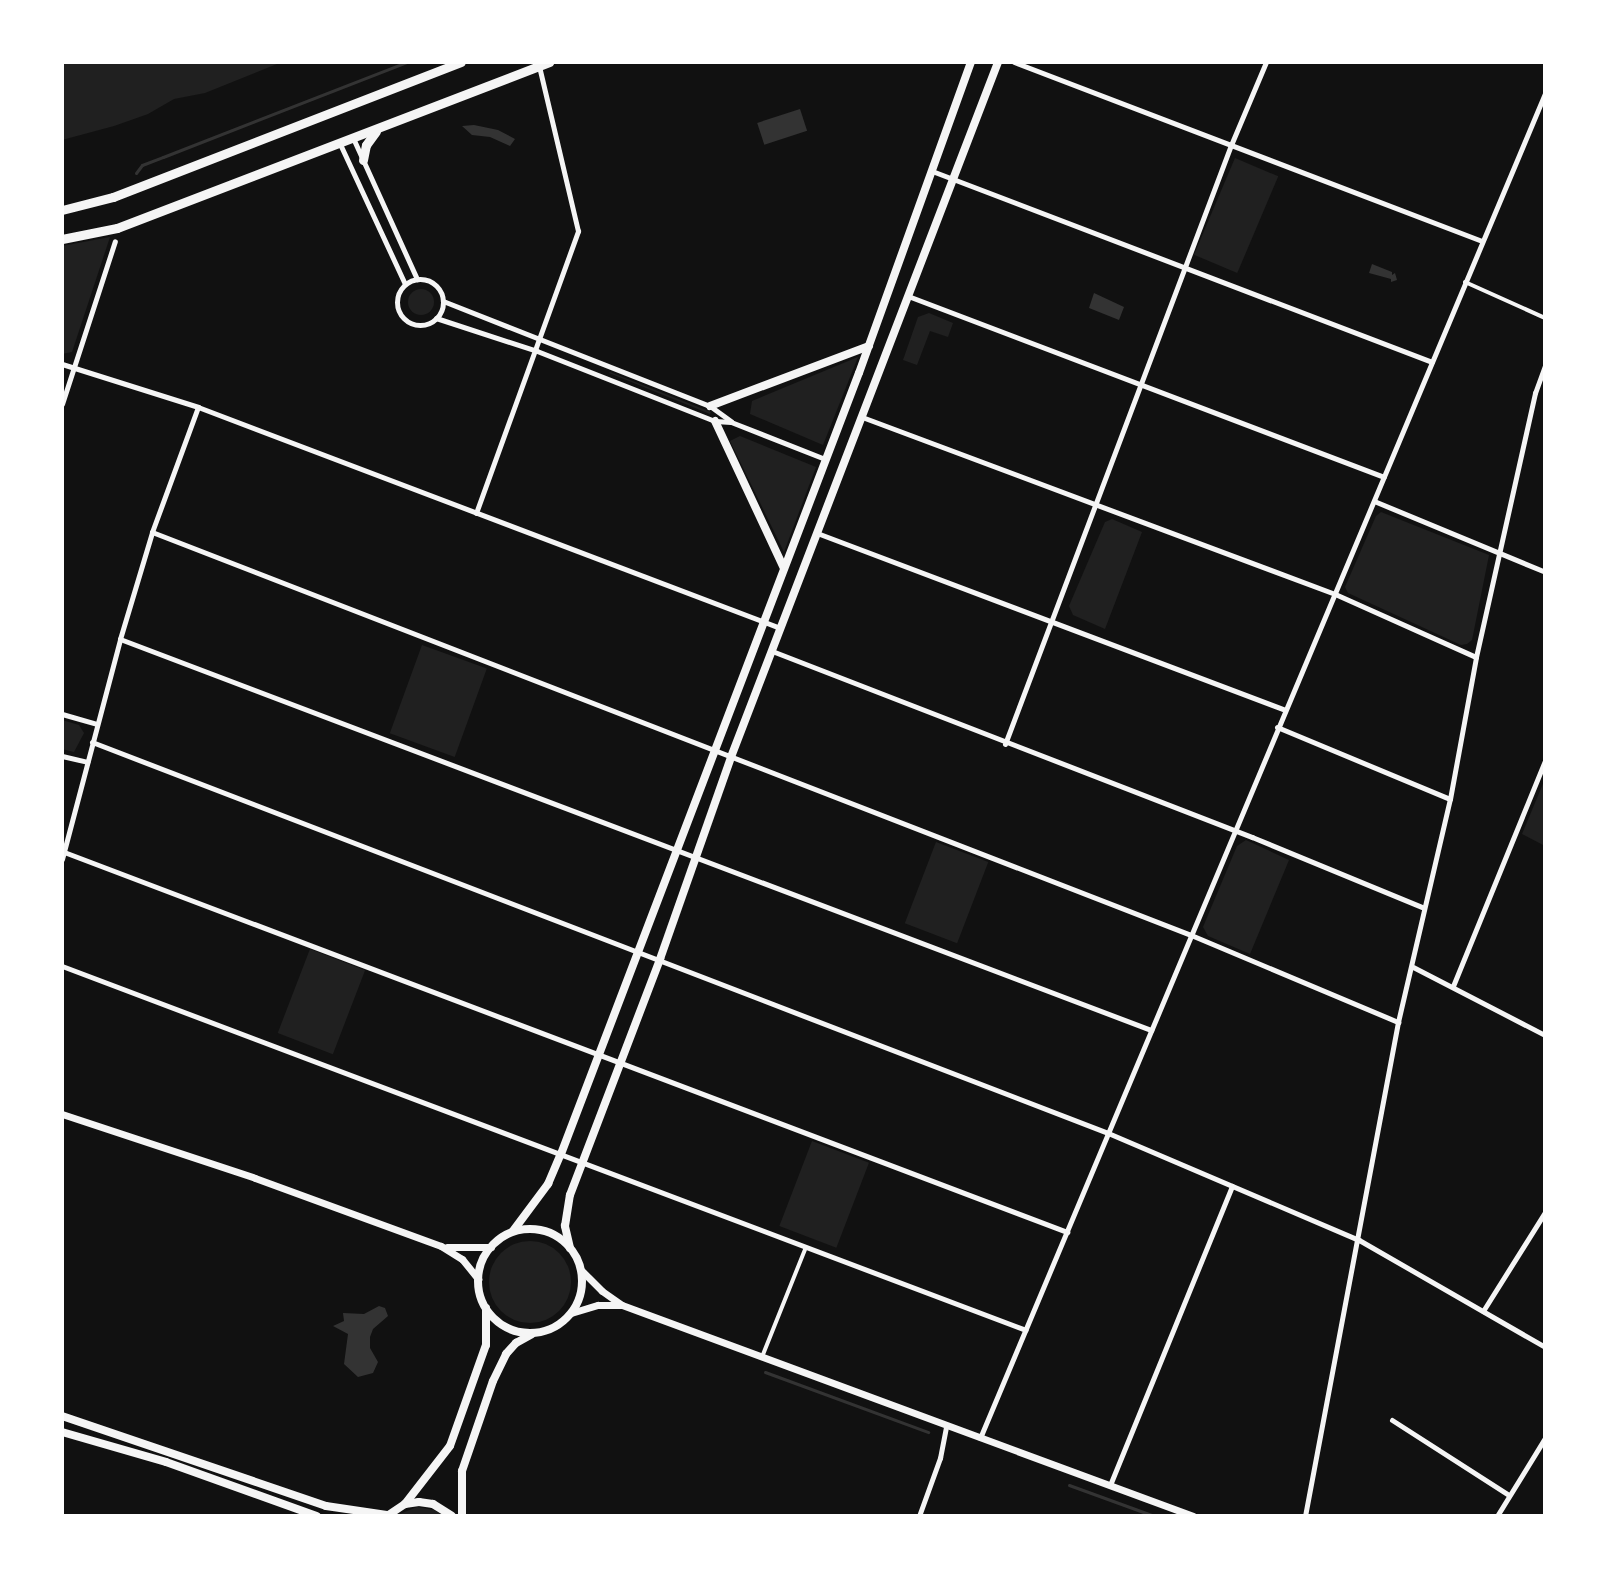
<!DOCTYPE html>
<html>
<head>
<meta charset="utf-8">
<style>
  body { margin:0 }
  #map { position:relative; width:1607px; height:1578px; overflow:hidden; background:#111; font-family:"IBM Plex Serif",serif }
  div>[style] { position:absolute }
  .green>* { inset:0; background:#202020; transform-origin:0 0 }
  .round { border-radius:50% }
  .water>* { inset:0; background:#333; transform-origin:0 0 }
  .stream>* { height:3px; margin:-1.5px; padding:0 1.5px; transform-origin:1.5px; border-radius:1.5px; background:#333 }
  .pedestrian>* { height:4px; margin:-2px; padding:0 2px; transform-origin:2px; border-radius:2px; background:#f5f5f5 }
  .minor>* { height:5px; margin:-2.5px; padding:0 2.5px; transform-origin:2.5px; border-radius:2.5px; background:#f5f5f5 }
  .minor>.ring { margin:-2.5px; padding:0; box-sizing:content-box; background:none; border:5px solid #f5f5f5; border-radius:50% }
  .tertiary>* { height:7px; margin:-3.5px; padding:0 3.5px; transform-origin:3.5px; border-radius:3.5px; background:#f5f5f5 }
  .secondary>* { height:8px; margin:-4px; padding:0 4px; transform-origin:4px; border-radius:4px; background:#f5f5f5 }
  .secondary>.ring { margin:-4px; padding:0; box-sizing:content-box; background:none; border:8px solid #f5f5f5; border-radius:50% }
  .trunk>* { height:9px; margin:-4.5px; padding:0 4.5px; transform-origin:4.5px; border-radius:4.5px; background:#f5f5f5 }
  span { translate:-50% -50%; white-space:nowrap; text-align:center; line-height:1.15; -webkit-text-stroke:8px #fff; paint-order:stroke }
  .frame { position:absolute; inset:0; border:64px solid #fff; pointer-events:none }
</style>
</head>
<body>
<div id="map">
  <div class="green">
    <i style="clip-path:polygon(62px 62px,282px 62px,205px 93px,174px 99px,148px 114px,114px 126px,62px 140px)"></i>
    <i style="left:1235px;top:158px;width:47px;height:105px;rotate:23deg"></i>
    <i style="clip-path:polygon(110px 237px,72px 352px,62px 354px,62px 246px)"></i>
    <i class="round" style="left:408px;top:289px;width:26px;height:26px"></i>
    <i style="clip-path:polygon(929px 313px,953px 323px,948px 337px,930px 331px,917px 365px,903px 360px,918px 317px)"></i>
    <i style="clip-path:polygon(858px 357px,823px 445px,750px 414px,752px 401px)"></i>
    <i style="clip-path:polygon(609px 373px,610px 372px,711px 412px,710px 414px)"></i>
    <i style="clip-path:polygon(740px 436px,816px 467px,784px 552px,730px 441px)"></i>
    <i style="clip-path:polygon(1381px 512px,1489px 555px,1472px 640px,1467px 644px,1461px 645px,1348px 593px,1345px 587px,1376px 516px)"></i>
    <i style="clip-path:polygon(1112px 519px,1142px 532px,1105px 629px,1073px 615px,1069px 606px,1105px 522px)"></i>
    <i style="left:422px;top:645px;width:69px;height:94px;rotate:20deg"></i>
    <i style="clip-path:polygon(62px 720px,79px 725px,84px 733px,74px 752px,62px 749px)"></i>
    <i style="clip-path:polygon(1545px 779px,1545px 846px,1522px 834px)"></i>
    <i style="clip-path:polygon(1246px 840px,1289px 860px,1250px 954px,1208px 936px,1203px 927px,1237px 846px)"></i>
    <i style="left:936px;top:842px;width:56px;height:87px;rotate:21deg"></i>
    <i style="left:310px;top:949px;width:59px;height:90px;rotate:21deg"></i>
    <i style="left:812px;top:1141px;width:61px;height:91px;rotate:21deg"></i>
    <i class="round" style="left:489px;top:1241px;width:82px;height:82px"></i>
    <i style="clip-path:polygon(417px 1507px,434px 1510px,444px 1516px,395px 1516px)"></i>
  </div>
  <div class="water">
    <i style="left:800px;top:109px;width:23px;height:45px;rotate:72deg"></i>
    <i style="clip-path:polygon(474px 125px,498px 130px,515px 139px,510px 146px,490px 137px,472px 135px,462px 126px)"></i>
    <i style="clip-path:polygon(1372px 264px,1392px 272px,1392px 275px,1395px 273px,1397px 280px,1391px 282px,1391px 279px,1369px 273px)"></i>
    <i style="clip-path:polygon(1094px 293px,1124px 307px,1119px 320px,1089px 308px)"></i>
    <i style="clip-path:polygon(379px 1306px,385px 1308px,388px 1316px,373px 1329px,370px 1337px,370px 1348px,378px 1362px,373px 1373px,358px 1377px,344px 1364px,348px 1334px,333px 1326px,344px 1321px,343px 1313px,364px 1314px)"></i>
  </div>
  <div class="stream">
    <i style="left:136px;top:173px;width:10px;rotate:-53deg"></i>
    <i style="left:142px;top:165px;width:22px;rotate:-21deg"></i>
    <i style="left:163px;top:157px;width:262px;rotate:-21.3deg"></i>
    <i style="left:765px;top:1372px;width:174px;rotate:20.2deg"></i>
    <i style="left:1069px;top:1485px;width:90px;rotate:20deg"></i>
  </div>
  <div class="pedestrian">
    <i style="left:1465px;top:282px;width:88px;rotate:24.2deg"></i>
    <i style="left:762px;top:1357px;width:118px;rotate:-68.2deg"></i>
  </div>
  <div class="minor">
    <i style="left:1014px;top:62px;width:501px;rotate:20.93deg"></i>
    <i style="left:353px;top:138px;width:155px;rotate:65.6deg"></i>
    <i style="left:340px;top:144px;width:154px;rotate:65.1deg"></i>
    <i style="left:932px;top:171px;width:535px;rotate:20.91deg"></i>
    <i class="ring" style="left:397px;top:279px;width:41px;height:41px"></i>
    <i style="left:908px;top:296px;width:509px;rotate:20.82deg"></i>
    <i style="left:443px;top:301px;width:287px;rotate:21.5deg"></i>
    <i style="left:710px;top:406px;width:26px;rotate:36deg"></i>
    <i style="left:436px;top:318px;width:106px;rotate:18.1deg"></i>
    <i style="left:537px;top:351px;width:191px;rotate:21.5deg"></i>
    <i style="left:715px;top:421px;width:16px;rotate:4deg"></i>
    <i style="left:731px;top:422px;width:101px;rotate:21.5deg"></i>
    <i style="left:62px;top:364px;width:143px;rotate:17.5deg"></i>
    <i style="left:198px;top:407px;width:623px;rotate:20.79deg"></i>
    <i style="left:62px;top:404px;width:171px;rotate:-72deg"></i>
    <i style="left:862px;top:417px;width:505px;rotate:20.52deg"></i>
    <i style="left:1335px;top:594px;width:154px;rotate:24.1deg"></i>
    <i style="left:1374px;top:501px;width:185px;rotate:22.5deg"></i>
    <i style="left:476px;top:513px;width:300px;rotate:-70.1deg"></i>
    <i style="left:578px;top:231px;width:170px;rotate:-103.3deg"></i>
    <i style="left:152px;top:532px;width:1114px;rotate:21.2deg"></i>
    <i style="left:1191px;top:935px;width:225px;rotate:22.8deg"></i>
    <i style="left:817px;top:533px;width:499px;rotate:20.7deg"></i>
    <i style="left:120px;top:639px;width:1103px;rotate:20.77deg"></i>
    <i style="left:772px;top:651px;width:515px;rotate:21.18deg"></i>
    <i style="left:1252px;top:837px;width:186px;rotate:22.4deg"></i>
    <i style="left:62px;top:714px;width:35px;rotate:16deg"></i>
    <i style="left:1277px;top:727px;width:187px;rotate:22.6deg"></i>
    <i style="left:92px;top:742px;width:1089px;rotate:21.05deg"></i>
    <i style="left:1108px;top:1133px;width:273px;rotate:23.1deg"></i>
    <i style="left:1359px;top:1240px;width:215px;rotate:29.9deg"></i>
    <i style="left:1005px;top:744px;width:640px;rotate:-69.33deg"></i>
    <i style="left:1231px;top:145px;width:90px;rotate:-67.1deg"></i>
    <i style="left:62px;top:756px;width:26px;rotate:13deg"></i>
    <i style="left:64px;top:852px;width:1073px;rotate:20.75deg"></i>
    <i style="left:62px;top:859px;width:228px;rotate:-75.2deg"></i>
    <i style="left:120px;top:639px;width:112px;rotate:-73.3deg"></i>
    <i style="left:152px;top:532px;width:133px;rotate:-69.8deg"></i>
    <i style="left:62px;top:966px;width:1030px;rotate:20.69deg"></i>
    <i style="left:1413px;top:967px;width:148px;rotate:27.3deg"></i>
    <i style="left:1453px;top:986px;width:244px;rotate:-67.8deg"></i>
    <i style="left:1483px;top:1311px;width:117px;rotate:-57.9deg"></i>
    <i style="left:1392px;top:1420px;width:139px;rotate:32.7deg"></i>
    <i style="left:980px;top:1438px;width:1459px;rotate:-67.21deg"></i>
    <i style="left:1110px;top:1485px;width:323px;rotate:-67.8deg"></i>
    <i style="left:919px;top:1516px;width:62px;rotate:-70.1deg"></i>
    <i style="left:940px;top:1458px;width:32px;rotate:-79deg"></i>
    <i style="left:1305px;top:1516px;width:503px;rotate:-79.34deg"></i>
    <i style="left:1398px;top:1022px;width:229px;rotate:-76.9deg"></i>
    <i style="left:1450px;top:799px;width:144px;rotate:-79.6deg"></i>
    <i style="left:1476px;top:657px;width:271px;rotate:-77.4deg"></i>
    <i style="left:1535px;top:393px;width:29px;rotate:-70deg"></i>
    <i style="left:1497px;top:1516px;width:92px;rotate:-58.4deg"></i>
  </div>
  <div class="tertiary">
    <i style="left:62px;top:1114px;width:203px;rotate:18.3deg"></i>
    <i style="left:255px;top:1178px;width:198px;rotate:20.1deg"></i>
    <i style="left:441px;top:1246px;width:25px;rotate:32deg"></i>
    <i style="left:462px;top:1259px;width:26px;rotate:51deg"></i>
    <i style="left:447px;top:1247px;width:44px"></i>
    <i style="left:582px;top:1271px;width:28px;rotate:45deg"></i>
    <i style="left:602px;top:1291px;width:24px;rotate:35deg"></i>
    <i style="left:622px;top:1305px;width:609px;rotate:20.28deg"></i>
    <i style="left:571px;top:1313px;width:28px;rotate:-17deg"></i>
    <i style="left:598px;top:1305px;width:22px"></i>
  </div>
  <div class="secondary">
    <i style="left:710px;top:406px;width:170px;rotate:-20.7deg"></i>
    <i style="left:715px;top:421px;width:162px;rotate:64.9deg"></i>
    <i class="ring" style="left:478px;top:1229px;width:96px;height:96px"></i>
    <i style="left:513px;top:1231px;width:59px;rotate:-53.3deg"></i>
    <i style="left:548px;top:1184px;width:33px;rotate:-67deg"></i>
    <i style="left:561px;top:1154px;width:836px;rotate:-69.12deg"></i>
    <i style="left:859px;top:373px;width:331px;rotate:-70.2deg"></i>
    <i style="left:570px;top:1248px;width:23px;rotate:-103deg"></i>
    <i style="left:565px;top:1226px;width:31px;rotate:-81deg"></i>
    <i style="left:570px;top:1195px;width:253px;rotate:-69.1deg"></i>
    <i style="left:660px;top:959px;width:214px;rotate:-70.6deg"></i>
    <i style="left:731px;top:757px;width:745px;rotate:-68.98deg"></i>
    <i style="left:62px;top:1416px;width:279px;rotate:18.8deg"></i>
    <i style="left:326px;top:1506px;width:63px;rotate:8.3deg"></i>
    <i style="left:62px;top:1432px;width:108px;rotate:16.1deg"></i>
    <i style="left:166px;top:1462px;width:160px;rotate:19.7deg"></i>
    <i style="left:405px;top:1504px;width:73px;rotate:-52.2deg"></i>
    <i style="left:450px;top:1446px;width:107px;rotate:-70.4deg"></i>
    <i style="left:486px;top:1345px;width:37px;rotate:-90deg"></i>
    <i style="left:387px;top:1516px;width:22px;rotate:-34deg"></i>
    <i style="left:405px;top:1504px;width:14px;rotate:-8deg"></i>
    <i style="left:419px;top:1502px;width:14px;rotate:8deg"></i>
    <i style="left:433px;top:1504px;width:22px;rotate:32deg"></i>
    <i style="left:462px;top:1516px;width:45px;rotate:-90deg"></i>
    <i style="left:462px;top:1471px;width:95px;rotate:-71deg"></i>
    <i style="left:493px;top:1381px;width:30px;rotate:-64deg"></i>
    <i style="left:506px;top:1354px;width:15px;rotate:-48deg"></i>
    <i style="left:516px;top:1343px;width:18px;rotate:-29deg"></i>
  </div>
  <div class="trunk">
    <i style="left:363px;top:160px;width:15px;rotate:-79deg"></i>
    <i style="left:366px;top:145px;width:17px;rotate:-54deg"></i>
    <i style="left:62px;top:210px;width:53px;rotate:-14.3deg"></i>
    <i style="left:113px;top:197px;width:373px;rotate:-21.2deg"></i>
    <i style="left:62px;top:239px;width:56px;rotate:-11.3deg"></i>
    <i style="left:117px;top:228px;width:463px;rotate:-21deg"></i>
  </div>
  <div class="frame"></div>
</div>
</body>
</html>
